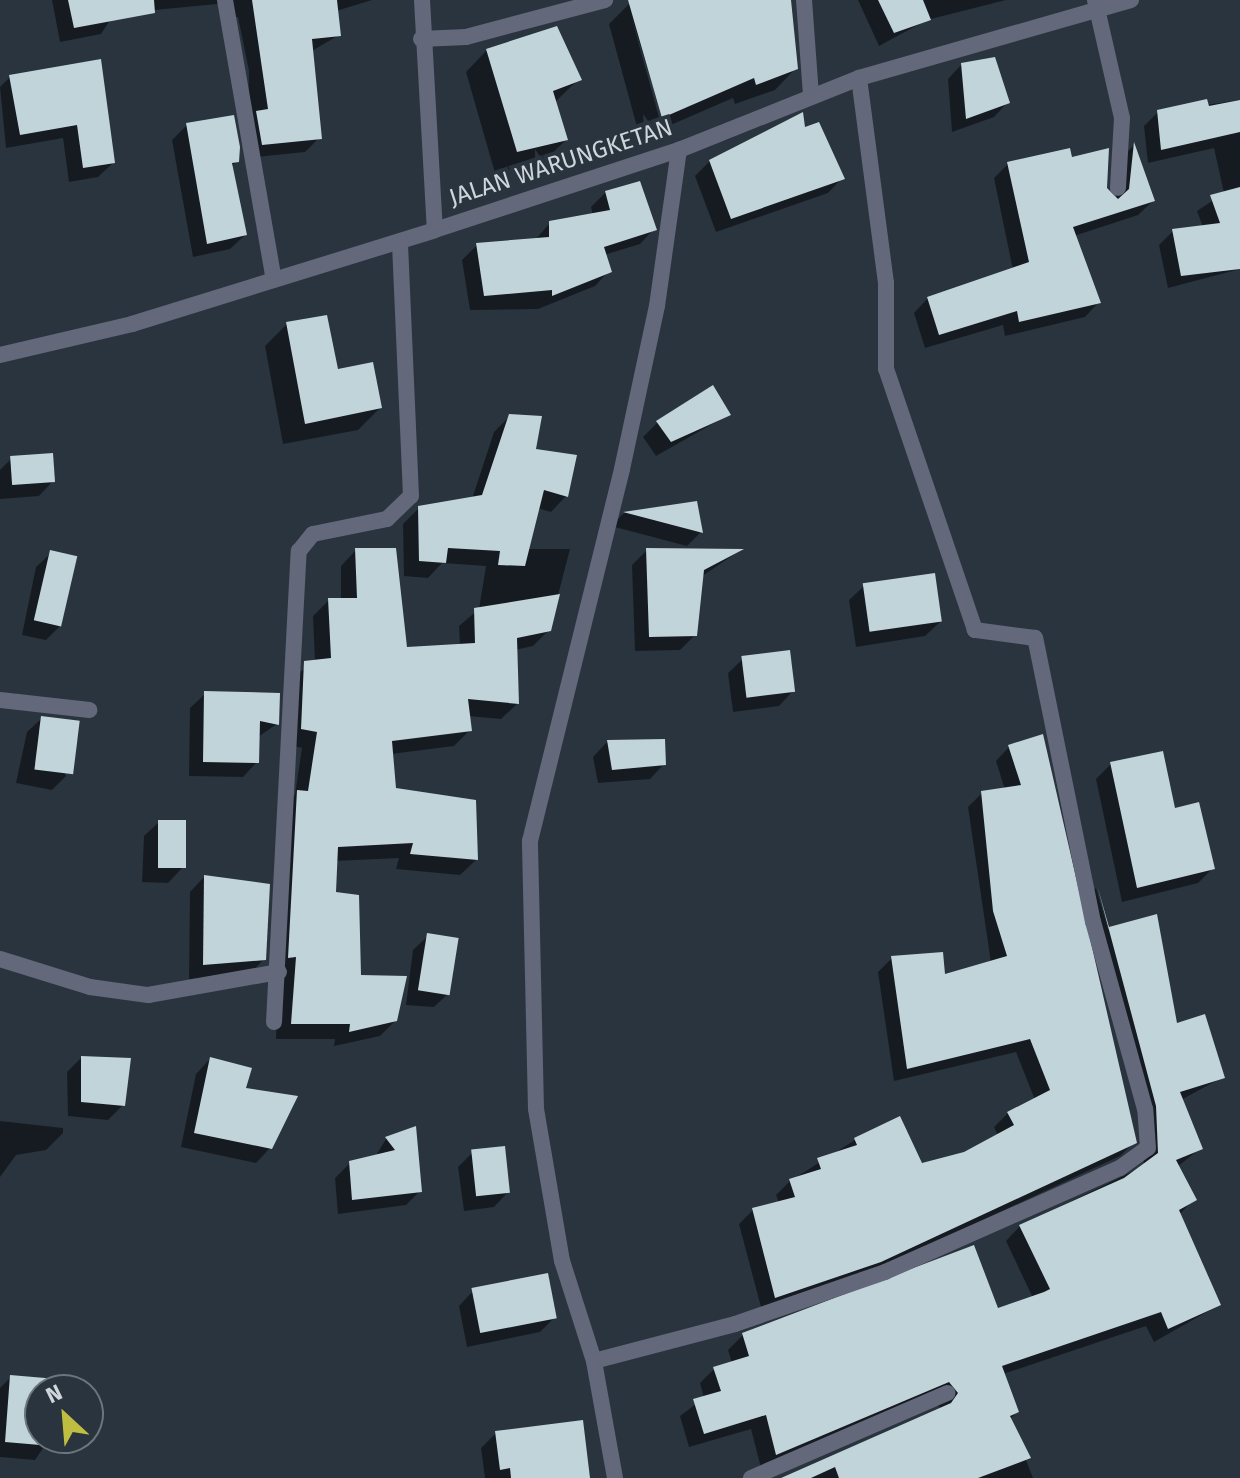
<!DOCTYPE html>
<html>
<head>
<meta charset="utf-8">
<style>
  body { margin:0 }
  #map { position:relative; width:1240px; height:1478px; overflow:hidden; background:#2a343e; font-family:"Fira Sans",sans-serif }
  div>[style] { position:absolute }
  .shadow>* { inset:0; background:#0007 }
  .building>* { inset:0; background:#c1d4da; transform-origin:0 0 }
  .street>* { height:16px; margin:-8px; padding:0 8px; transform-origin:8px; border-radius:8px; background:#63687b }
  span { translate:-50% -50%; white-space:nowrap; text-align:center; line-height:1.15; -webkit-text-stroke:8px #2a343e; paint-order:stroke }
  .street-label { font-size:24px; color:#ced5db }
  .north { position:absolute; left:24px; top:1374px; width:80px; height:80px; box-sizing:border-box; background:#2a343e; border:2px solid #6c747d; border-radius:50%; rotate:334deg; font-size:22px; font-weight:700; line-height:32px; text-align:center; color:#ced5db }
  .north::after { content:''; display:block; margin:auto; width:28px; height:36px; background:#c0be41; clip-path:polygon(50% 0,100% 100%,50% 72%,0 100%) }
</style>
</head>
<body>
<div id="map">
  <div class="shadow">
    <i style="clip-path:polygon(52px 0,372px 0,336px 11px,339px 35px,312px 51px,319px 138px,305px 152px,248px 158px,249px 71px,238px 17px,229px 18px,227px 3px,114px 14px,101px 34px,60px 42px)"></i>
    <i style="clip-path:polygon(645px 0,788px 0,796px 68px,775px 90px,735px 104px,733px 98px,666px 127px,631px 16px,662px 128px,640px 138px,609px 24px,630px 3px)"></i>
    <i style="clip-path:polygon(858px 0,1006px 0,927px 20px,879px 46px)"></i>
    <i style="clip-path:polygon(487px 50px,579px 79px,555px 102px,566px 140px,544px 161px,495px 173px,466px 72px)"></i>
    <i style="clip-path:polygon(99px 61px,113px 163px,98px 177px,69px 182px,63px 138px,6px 148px,0 87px,10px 77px)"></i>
    <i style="clip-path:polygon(962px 64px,1008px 102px,994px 117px,952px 132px,948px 79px)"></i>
    <i style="clip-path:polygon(1240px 100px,1240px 269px,1168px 288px,1159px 245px,1173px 231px,1203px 227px,1197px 211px,1224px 193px,1214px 148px,1148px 163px,1144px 126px,1158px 112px)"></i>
    <i style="clip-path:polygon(187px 125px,237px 161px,231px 167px,245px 235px,230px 249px,193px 257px,172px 140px)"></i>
    <i style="clip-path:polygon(803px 130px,842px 178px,828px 193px,716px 232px,695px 176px,710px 161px)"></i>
    <i style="clip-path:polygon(1133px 146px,1153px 201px,1138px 215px,1074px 236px,1099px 302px,1085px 317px,1005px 336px,1003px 325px,925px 348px,914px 313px,928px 298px,1013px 270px,994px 178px,1008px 164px,1071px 160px,1116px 199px,1120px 159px)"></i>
    <i style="clip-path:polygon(606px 192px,654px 229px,640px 244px,604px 255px,609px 271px,595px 286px,538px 309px,470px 310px,462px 260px,477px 245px,535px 240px,550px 223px,593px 215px,591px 207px)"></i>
    <i style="clip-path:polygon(287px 324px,380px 408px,358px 430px,283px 444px,265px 346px)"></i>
    <i style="clip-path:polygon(728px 415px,656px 456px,643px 437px,657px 423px)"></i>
    <i style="clip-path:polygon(510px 416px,566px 496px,551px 512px,537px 508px,528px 549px,570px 549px,549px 630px,533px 646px,515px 650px,517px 704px,501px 719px,468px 716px,470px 730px,454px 746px,391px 754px,394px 790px,476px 860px,460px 875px,396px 869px,399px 858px,335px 861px,334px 894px,359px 977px,396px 1020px,380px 1036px,334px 1046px,335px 1039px,276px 1039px,282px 808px,295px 795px,302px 748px,286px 744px,289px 679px,315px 662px,313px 616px,329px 600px,341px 600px,341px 566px,356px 550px,405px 650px,460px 646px,459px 626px,479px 609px,486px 566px,442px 563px,428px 578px,404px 576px,403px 524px,419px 508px,472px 499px,494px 432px)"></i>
    <i style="clip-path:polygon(11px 459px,53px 481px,39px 496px,0 499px,0 470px)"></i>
    <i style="clip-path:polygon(695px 503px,701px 532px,687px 546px,611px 526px,624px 513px)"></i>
    <i style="clip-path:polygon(647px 550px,739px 551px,701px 577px,695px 635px,680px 650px,635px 651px,632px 565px)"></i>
    <i style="clip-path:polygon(51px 553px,61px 625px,46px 640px,22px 635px,36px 567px)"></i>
    <i style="clip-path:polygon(864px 586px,940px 622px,925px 636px,856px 647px,849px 600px)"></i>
    <i style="clip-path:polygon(743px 659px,793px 691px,779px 706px,733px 712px,728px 673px)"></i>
    <i style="clip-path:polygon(205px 694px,277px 724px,258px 737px,257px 762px,243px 777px,189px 776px,190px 708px)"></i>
    <i style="clip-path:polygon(42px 718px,66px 776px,52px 790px,16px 783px,27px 732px)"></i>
    <i style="clip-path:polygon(607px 742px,664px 764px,650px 779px,598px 783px,593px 757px)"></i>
    <i style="clip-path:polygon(1009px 747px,1134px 1142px,1120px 1156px,865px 1275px,762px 1311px,739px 1224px,753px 1210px,779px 1203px,776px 1195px,790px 1181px,855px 1140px,921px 1165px,965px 1154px,998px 1136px,994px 1127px,1008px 1113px,1035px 1100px,1016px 1052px,894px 1081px,878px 972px,892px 958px,943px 976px,991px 963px,968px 807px,982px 793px,1005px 790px,996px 761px)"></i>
    <i style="clip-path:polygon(1111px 764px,1213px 868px,1198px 883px,1122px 902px,1096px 779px)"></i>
    <i style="clip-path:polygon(159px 822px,182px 868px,168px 883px,142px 882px,144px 836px)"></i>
    <i style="clip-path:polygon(204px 877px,264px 959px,250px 974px,189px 979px,190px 892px)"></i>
    <i style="clip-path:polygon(1096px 888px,1108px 929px,1156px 917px,1176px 1026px,1223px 1077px,1181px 1100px,1201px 1148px,1177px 1167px,1194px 1199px,1179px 1215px,1219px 1305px,1154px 1342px,1146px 1326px,1003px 1374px,1017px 1412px,1010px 1419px,1033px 1478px,784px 1478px,942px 1409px,927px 1396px,761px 1468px,751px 1429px,689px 1447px,680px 1416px,704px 1398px,700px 1383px,714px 1369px,732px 1363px,728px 1350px,743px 1335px,997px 1311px,1033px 1298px,1006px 1241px,1020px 1226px,1144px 1166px,1142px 1122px,1081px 903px)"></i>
    <i style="clip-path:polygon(428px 936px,449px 993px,434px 1007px,406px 1005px,413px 950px)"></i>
    <i style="clip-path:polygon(81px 1058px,123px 1105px,108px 1120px,68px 1116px,67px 1072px)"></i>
    <i style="clip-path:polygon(210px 1059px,243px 1089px,270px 1148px,256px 1163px,181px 1147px,196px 1074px)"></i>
    <i style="clip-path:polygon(0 1121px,63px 1128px,63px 1133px,46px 1150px,16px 1155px,0 1177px)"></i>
    <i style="clip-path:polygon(414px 1129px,420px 1191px,406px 1205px,338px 1214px,335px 1178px,350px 1163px,375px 1157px,386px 1139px)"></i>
    <i style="clip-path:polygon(472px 1153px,508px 1192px,494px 1207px,464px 1211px,458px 1167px)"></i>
    <i style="clip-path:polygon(473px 1291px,555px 1317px,540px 1332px,467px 1347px,459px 1306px)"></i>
    <i style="clip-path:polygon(11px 1377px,54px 1390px,40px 1390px,40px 1438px,50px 1438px,35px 1460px,0 1457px,0 1388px)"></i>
    <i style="clip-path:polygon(496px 1433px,588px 1478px,485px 1478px,481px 1448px)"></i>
  </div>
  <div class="building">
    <i style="clip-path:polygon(68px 0,154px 0,155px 13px,74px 28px)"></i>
    <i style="clip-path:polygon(252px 0,337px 0,341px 36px,312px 39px,322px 139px,262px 145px,256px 111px,268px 109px)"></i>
    <i style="clip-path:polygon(628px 0,791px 0,798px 69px,756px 85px,754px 78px,662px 118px)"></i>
    <i style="clip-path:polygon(878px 0,923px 0,931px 20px,894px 33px)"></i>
    <i style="clip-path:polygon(557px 26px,582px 80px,553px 91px,568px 140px,517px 152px,486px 49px)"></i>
    <i style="clip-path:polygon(995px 57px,1010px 103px,966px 119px,961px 63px)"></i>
    <i style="clip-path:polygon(101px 59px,115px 163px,83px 168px,77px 125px,20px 135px,9px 75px)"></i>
    <i style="clip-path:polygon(1207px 99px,1209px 106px,1240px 100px,1240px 132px,1161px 150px,1157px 110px)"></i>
    <i style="clip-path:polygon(803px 112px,805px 127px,819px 122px,845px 179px,731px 219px,709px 160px)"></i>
    <i style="clip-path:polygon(234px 115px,240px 147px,239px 162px,232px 163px,247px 235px,207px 244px,186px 123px)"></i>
    <i style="clip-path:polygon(1134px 142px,1155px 201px,1073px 227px,1101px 303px,1019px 322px,1017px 311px,939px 335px,927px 297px,1029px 262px,1007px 162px,1070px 148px,1072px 157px,1109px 148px,1107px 188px,1118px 199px,1129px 189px)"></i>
    <i style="clip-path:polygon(640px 181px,657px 230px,604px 247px,612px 272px,552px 296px,552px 290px,484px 296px,476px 243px,549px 237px,549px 221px,610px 210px,605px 191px)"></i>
    <i style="clip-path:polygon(1240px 187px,1240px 269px,1181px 276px,1172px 229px,1220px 223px,1210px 195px)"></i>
    <i style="clip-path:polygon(327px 315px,338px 369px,373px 362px,382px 408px,305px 424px,286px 322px)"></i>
    <i style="clip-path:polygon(713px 385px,731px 415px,671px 442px,656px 421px)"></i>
    <i style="clip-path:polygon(509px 414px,542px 416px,536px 449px,577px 455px,568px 497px,544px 490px,525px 566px,498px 565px,500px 551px,448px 548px,446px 563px,419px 561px,418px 506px,482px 495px)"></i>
    <i style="left:53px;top:453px;width:29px;height:43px;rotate:86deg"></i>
    <i style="clip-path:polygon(697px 501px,703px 533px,623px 512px)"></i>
    <i style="clip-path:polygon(355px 548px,396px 548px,407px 647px,475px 643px,474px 608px,560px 594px,551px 631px,517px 638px,519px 704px,468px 699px,472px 731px,392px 741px,396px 788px,476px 800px,478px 860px,410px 854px,413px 843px,338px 847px,336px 892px,359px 895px,361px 975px,407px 976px,397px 1021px,349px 1032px,350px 1024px,291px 1024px,296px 957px,288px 958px,297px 790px,308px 791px,317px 732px,301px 729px,304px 661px,331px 658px,328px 598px,357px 598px)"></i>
    <i style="clip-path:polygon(646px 548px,744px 549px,704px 570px,697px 636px,649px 637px)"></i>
    <i style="left:50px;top:550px;width:28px;height:72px;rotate:13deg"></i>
    <i style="left:935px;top:573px;width:49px;height:73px;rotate:82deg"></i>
    <i style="left:790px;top:650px;width:42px;height:49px;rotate:83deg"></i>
    <i style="clip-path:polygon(204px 691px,280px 693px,279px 725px,260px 721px,259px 763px,203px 762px)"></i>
    <i style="left:41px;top:716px;width:39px;height:54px;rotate:7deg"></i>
    <i style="clip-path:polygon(1043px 734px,1137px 1143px,881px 1262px,775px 1298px,752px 1208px,795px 1197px,789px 1179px,821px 1169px,817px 1158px,857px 1145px,854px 1138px,900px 1116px,922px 1163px,964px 1152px,1014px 1125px,1007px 1112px,1050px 1090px,1030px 1039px,907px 1069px,891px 956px,943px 952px,945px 974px,1007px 956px,993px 911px,981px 791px,1021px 785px,1008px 745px)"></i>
    <i style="clip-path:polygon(665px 739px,666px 765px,612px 770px,607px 740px)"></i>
    <i style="clip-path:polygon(1163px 751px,1175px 808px,1199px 802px,1215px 869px,1137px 888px,1110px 762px)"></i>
    <i style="left:158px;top:820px;width:28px;height:48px"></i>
    <i style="clip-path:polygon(204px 875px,270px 884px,266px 960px,203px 965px)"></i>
    <i style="clip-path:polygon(1097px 885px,1109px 927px,1157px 914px,1177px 1023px,1205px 1014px,1225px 1078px,1180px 1092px,1203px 1149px,1176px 1160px,1197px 1200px,1179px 1210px,1221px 1305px,1168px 1329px,1161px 1312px,1002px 1366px,1019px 1412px,1010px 1416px,1031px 1458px,978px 1478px,839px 1478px,835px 1467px,811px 1478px,781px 1478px,951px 1403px,958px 1393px,949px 1382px,776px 1455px,766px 1415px,704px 1434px,693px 1399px,721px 1391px,713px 1367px,749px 1356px,742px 1333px,974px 1245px,998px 1308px,1044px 1292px,1050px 1289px,1019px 1225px,1124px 1178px,1158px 1153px,1156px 1106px)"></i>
    <i style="left:427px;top:933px;width:32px;height:58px;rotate:9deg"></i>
    <i style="clip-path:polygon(81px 1056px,131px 1058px,125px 1106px,81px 1102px)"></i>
    <i style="clip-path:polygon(210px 1057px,252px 1068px,246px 1088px,298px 1096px,272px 1149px,194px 1133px)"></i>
    <i style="clip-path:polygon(416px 1126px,422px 1192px,352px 1200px,349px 1161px,395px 1150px,385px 1137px)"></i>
    <i style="left:505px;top:1146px;width:47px;height:34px;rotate:84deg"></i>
    <i style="left:548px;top:1273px;width:46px;height:78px;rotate:79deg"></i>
    <i style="clip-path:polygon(10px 1375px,57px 1379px,56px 1390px,40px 1390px,40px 1438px,52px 1438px,52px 1446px,5px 1442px)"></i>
    <i style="clip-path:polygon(583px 1420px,590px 1478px,511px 1478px,510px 1468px,500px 1470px,495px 1431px)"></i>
  </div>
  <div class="street">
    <i style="left:225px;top:0;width:284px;rotate:80.1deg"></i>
    <i style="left:422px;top:0;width:230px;rotate:86.8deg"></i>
    <i style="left:804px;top:0;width:96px;rotate:85.8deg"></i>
    <i style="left:1095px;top:0;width:121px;rotate:77.1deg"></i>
    <i style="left:1122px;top:118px;width:70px;rotate:93.3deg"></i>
    <i style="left:421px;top:39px;width:45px;rotate:-2.5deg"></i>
    <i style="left:466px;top:37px;width:144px;rotate:-14.9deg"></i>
    <i style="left:0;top:355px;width:136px;rotate:-13.2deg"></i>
    <i style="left:132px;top:324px;width:317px;rotate:-17.2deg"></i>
    <i style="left:435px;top:230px;width:257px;rotate:-18.2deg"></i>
    <i style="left:679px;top:150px;width:194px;rotate:-21.8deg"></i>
    <i style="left:859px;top:78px;width:283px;rotate:-16deg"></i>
    <i style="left:0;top:700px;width:90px;rotate:6.4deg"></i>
    <i style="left:0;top:959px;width:94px;rotate:17.3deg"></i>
    <i style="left:90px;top:987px;width:59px;rotate:7.9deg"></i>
    <i style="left:148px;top:995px;width:133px;rotate:-10deg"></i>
    <i style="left:274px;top:1022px;width:472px;rotate:-87deg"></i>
    <i style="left:299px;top:551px;width:22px;rotate:-51deg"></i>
    <i style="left:313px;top:534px;width:76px;rotate:-11.5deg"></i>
    <i style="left:387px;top:519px;width:33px;rotate:-44deg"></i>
    <i style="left:411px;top:496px;width:255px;rotate:-92.5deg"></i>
    <i style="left:594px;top:1361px;width:146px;rotate:-14.7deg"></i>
    <i style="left:735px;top:1324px;width:159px;rotate:-19.1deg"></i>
    <i style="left:885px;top:1272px;width:257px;rotate:-23.9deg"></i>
    <i style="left:1120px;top:1168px;width:34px;rotate:-36deg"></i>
    <i style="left:1148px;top:1148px;width:39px;rotate:-94deg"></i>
    <i style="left:1145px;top:1109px;width:194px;rotate:-105.5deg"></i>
    <i style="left:1093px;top:922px;width:290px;rotate:-101.5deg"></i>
    <i style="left:1035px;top:638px;width:61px;rotate:-172.4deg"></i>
    <i style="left:975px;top:630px;width:276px;rotate:-108.8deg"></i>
    <i style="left:886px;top:369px;width:86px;rotate:-90deg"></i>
    <i style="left:886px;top:283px;width:207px;rotate:-97.5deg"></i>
    <i style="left:615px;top:1478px;width:119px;rotate:-100.2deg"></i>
    <i style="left:594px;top:1361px;width:105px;rotate:-107.7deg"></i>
    <i style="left:562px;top:1261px;width:154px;rotate:-99.7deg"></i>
    <i style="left:536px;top:1109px;width:268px;rotate:-91.3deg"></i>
    <i style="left:530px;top:841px;width:383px;rotate:-76.1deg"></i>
    <i style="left:622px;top:469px;width:167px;rotate:-77.9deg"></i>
    <i style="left:657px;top:306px;width:158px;rotate:-82deg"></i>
    <i style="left:751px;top:1478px;width:214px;rotate:-23.4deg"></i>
  </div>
  <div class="street-label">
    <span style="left:561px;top:163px;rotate:-18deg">JALAN WARUNGKETAN</span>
  </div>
  <div class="north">N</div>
</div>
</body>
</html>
